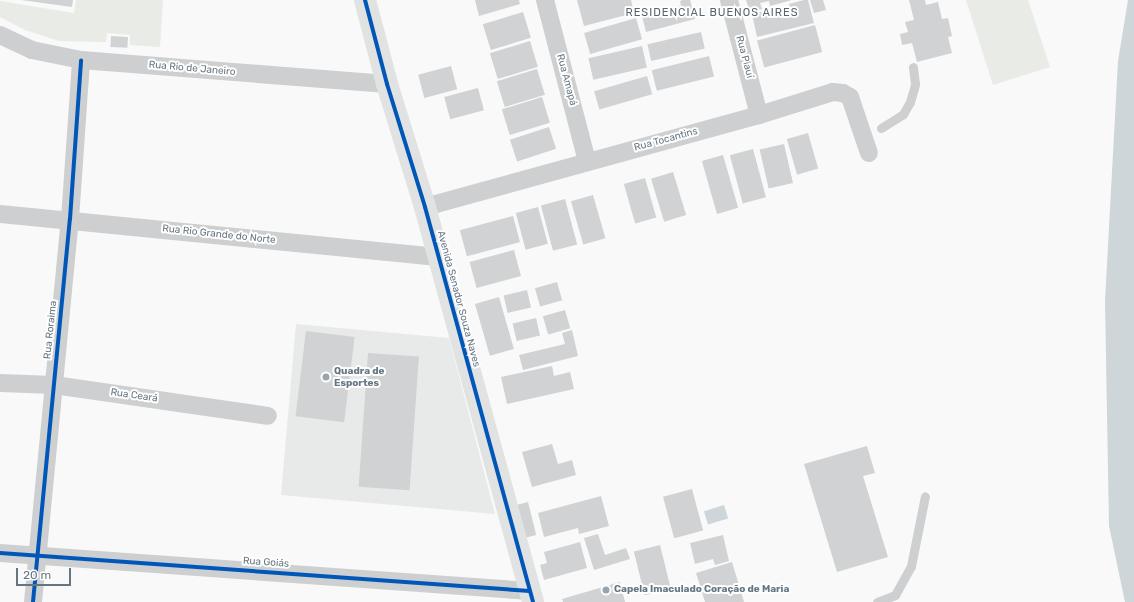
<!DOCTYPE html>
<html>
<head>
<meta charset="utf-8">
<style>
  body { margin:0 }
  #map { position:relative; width:1134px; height:602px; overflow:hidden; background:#f9f9f9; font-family:Rubik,sans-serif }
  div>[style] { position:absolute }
  .built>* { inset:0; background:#e8e9e9 }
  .green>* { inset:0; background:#e8ebe6 }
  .water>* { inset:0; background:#ced6d9; transform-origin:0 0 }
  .building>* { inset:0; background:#d0d2d3; transform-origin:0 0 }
  .lane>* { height:9px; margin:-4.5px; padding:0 4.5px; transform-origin:4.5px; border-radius:4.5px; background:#cecfd0 }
  .street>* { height:18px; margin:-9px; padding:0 9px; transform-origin:9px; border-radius:9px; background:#cecfd0 }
  .secondary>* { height:22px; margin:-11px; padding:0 11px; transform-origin:11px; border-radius:11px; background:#e1e2e2 }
  .cycleway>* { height:4px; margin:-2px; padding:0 2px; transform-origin:2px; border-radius:2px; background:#0057b8 }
  .dots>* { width:11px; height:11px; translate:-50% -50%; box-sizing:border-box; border:2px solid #fff; border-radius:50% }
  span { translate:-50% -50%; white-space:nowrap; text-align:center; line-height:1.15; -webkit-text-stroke:4px #fff; paint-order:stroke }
  .street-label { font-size:10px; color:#657683 }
  .poi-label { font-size:10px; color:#657683; font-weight:700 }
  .left { translate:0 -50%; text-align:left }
  .neighbourhood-label { font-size:11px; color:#57646e; letter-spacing:1px }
  .scale { position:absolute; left:16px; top:568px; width:55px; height:18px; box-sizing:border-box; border:2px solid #657683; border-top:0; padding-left:5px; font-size:12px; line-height:14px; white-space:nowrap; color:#657683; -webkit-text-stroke:3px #fff; paint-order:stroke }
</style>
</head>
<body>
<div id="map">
  <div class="built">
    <i style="clip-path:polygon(296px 324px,449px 338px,495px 514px,281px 495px)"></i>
  </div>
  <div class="green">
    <i style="clip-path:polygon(76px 0,163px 0,160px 47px,130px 45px,130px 35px,107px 33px,106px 42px,59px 41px,25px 30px,0 17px,0 1px,74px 13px)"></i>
    <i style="clip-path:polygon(966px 0,1028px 0,1050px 67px,993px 85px)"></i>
  </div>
  <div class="water">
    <i style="clip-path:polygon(1128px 0,1134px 0,1134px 602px,1125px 602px,1109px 526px,1105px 301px,1118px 61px)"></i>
    <i style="left:724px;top:505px;width:14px;height:21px;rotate:73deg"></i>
  </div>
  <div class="building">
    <i style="clip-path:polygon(21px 0,73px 0,72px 7px)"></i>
    <i style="clip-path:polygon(475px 0,519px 0,520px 4px,479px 16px)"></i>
    <i style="clip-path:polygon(577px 0,631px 0,634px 13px,584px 26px)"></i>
    <i style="clip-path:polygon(683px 0,690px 0,695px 19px,646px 32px,642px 16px,681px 6px,680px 1px)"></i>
    <i style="clip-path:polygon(746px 0,792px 0,770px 6px,769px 1px,760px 3px,762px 9px,750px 12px)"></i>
    <i style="clip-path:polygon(804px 0,808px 0,814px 23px,757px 37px,752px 14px,778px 8px,780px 17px,792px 14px,789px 4px)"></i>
    <i style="clip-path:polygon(810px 0,823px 0,826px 10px,814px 13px)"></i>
    <i style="clip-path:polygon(909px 0,925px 0,926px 5px,938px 2px,942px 19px,948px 18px,952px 36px,948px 37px,952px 53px,917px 62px,912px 43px,902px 45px,900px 34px,908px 32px,905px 22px,914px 20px)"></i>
    <i style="left:523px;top:12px;width:27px;height:42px;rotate:73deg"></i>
    <i style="left:636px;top:18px;width:22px;height:54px;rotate:74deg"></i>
    <i style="left:815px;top:25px;width:28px;height:60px;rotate:75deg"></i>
    <i style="left:701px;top:32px;width:17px;height:55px;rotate:77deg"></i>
    <i style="left:111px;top:36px;width:17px;height:11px;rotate:3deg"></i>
    <i style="left:530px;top:41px;width:27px;height:42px;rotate:73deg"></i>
    <i style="left:642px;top:46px;width:22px;height:55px;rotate:77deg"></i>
    <i style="left:709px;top:56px;width:21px;height:59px;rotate:76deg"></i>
    <i style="left:451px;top:66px;width:24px;height:34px;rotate:75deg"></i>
    <i style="left:537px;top:69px;width:27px;height:42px;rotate:73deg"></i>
    <i style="left:647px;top:76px;width:19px;height:55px;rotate:74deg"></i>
    <i style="left:478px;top:88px;width:23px;height:35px;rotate:75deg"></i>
    <i style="left:542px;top:97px;width:27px;height:42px;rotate:73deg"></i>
    <i style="left:549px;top:127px;width:23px;height:41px;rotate:72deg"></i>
    <i style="left:808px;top:133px;width:37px;height:22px;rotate:74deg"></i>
    <i style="left:784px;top:144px;width:40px;height:25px;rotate:77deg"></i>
    <i style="left:753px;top:149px;width:50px;height:24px;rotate:75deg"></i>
    <i style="left:723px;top:155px;width:55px;height:22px;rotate:74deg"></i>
    <i style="left:673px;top:172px;width:45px;height:23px;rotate:73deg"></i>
    <i style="left:645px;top:178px;width:41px;height:22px;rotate:74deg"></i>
    <i style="left:593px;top:195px;width:45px;height:23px;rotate:74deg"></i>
    <i style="left:565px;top:199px;width:47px;height:25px;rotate:75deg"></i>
    <i style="left:538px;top:207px;width:38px;height:23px;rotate:75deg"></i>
    <i style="left:513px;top:216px;width:27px;height:55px;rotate:75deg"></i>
    <i style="left:514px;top:250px;width:27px;height:46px;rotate:75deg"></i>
    <i style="left:557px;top:282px;width:19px;height:23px;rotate:74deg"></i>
    <i style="left:527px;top:290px;width:18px;height:24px;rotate:77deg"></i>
    <i style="left:499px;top:297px;width:54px;height:25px;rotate:74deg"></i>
    <i style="left:565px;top:310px;width:19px;height:23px;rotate:74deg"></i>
    <i style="left:536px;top:318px;width:18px;height:24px;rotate:77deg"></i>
    <i style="clip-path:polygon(572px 330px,578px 356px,523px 370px,519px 355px,565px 344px,562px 333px)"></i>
    <i style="left:306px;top:331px;width:49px;height:86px;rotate:7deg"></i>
    <i style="left:368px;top:353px;width:51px;height:134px;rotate:4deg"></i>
    <i style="clip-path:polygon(552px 366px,554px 376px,570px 372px,574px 389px,507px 404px,501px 377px)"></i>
    <i style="clip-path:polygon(552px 444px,558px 464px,572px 460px,576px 475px,532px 487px,522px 452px)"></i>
    <i style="clip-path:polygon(867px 446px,875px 473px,863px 476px,888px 557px,837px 572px,804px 464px)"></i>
    <i style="left:692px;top:489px;width:43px;height:30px;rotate:75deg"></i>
    <i style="clip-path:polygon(601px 496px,609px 526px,579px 534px,578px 528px,544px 537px,538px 513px)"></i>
    <i style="left:528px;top:502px;width:34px;height:13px;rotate:76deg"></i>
    <i style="clip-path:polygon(598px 534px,605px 555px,626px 548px,630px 559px,594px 570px,584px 538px)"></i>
    <i style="clip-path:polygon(723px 535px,729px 561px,715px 565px,713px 559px,695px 564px,690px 543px)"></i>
    <i style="clip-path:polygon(580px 542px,587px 568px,544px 580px,540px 565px,547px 563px,544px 552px)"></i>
    <i style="left:660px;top:545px;width:45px;height:27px;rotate:76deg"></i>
    <i style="clip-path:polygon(732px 562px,744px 602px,705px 602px,696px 573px)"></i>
    <i style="clip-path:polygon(620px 582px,625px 602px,563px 602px,562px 599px)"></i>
  </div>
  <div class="lane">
    <i style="left:881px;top:128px;width:26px;rotate:-32deg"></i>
    <i style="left:903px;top:114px;width:14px;rotate:-60deg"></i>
    <i style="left:910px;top:102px;width:19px;rotate:-74deg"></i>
    <i style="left:915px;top:84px;width:17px;rotate:-97deg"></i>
    <i style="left:877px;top:602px;width:19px;rotate:-21deg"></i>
    <i style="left:895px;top:595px;width:33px;rotate:-61deg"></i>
    <i style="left:911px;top:566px;width:71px;rotate:-78.7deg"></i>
  </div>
  <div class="street">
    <i style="left:545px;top:0;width:166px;rotate:75.4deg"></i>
    <i style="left:729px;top:0;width:119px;rotate:75.4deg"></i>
    <i style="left:0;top:35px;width:35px;rotate:25deg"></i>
    <i style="left:32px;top:50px;width:50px;rotate:11.5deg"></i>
    <i style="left:81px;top:60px;width:307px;rotate:4.5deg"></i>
    <i style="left:425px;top:207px;width:346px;rotate:-15.4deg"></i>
    <i style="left:759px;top:115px;width:77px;rotate:-17.3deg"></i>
    <i style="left:833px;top:92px;width:10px;rotate:6deg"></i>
    <i style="left:843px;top:93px;width:8px;rotate:30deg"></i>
    <i style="left:850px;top:97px;width:59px;rotate:71.3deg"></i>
    <i style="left:0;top:214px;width:440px;rotate:5.6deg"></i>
    <i style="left:0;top:383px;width:54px;rotate:2.1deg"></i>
    <i style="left:54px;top:385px;width:216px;rotate:8.2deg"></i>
    <i style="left:0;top:553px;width:531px;rotate:4.1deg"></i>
    <i style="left:33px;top:602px;width:385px;rotate:-84.5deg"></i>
    <i style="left:70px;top:219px;width:159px;rotate:-86deg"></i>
  </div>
  <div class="secondary">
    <i style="left:365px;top:0;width:87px;rotate:75.3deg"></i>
    <i style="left:387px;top:84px;width:129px;rotate:72.8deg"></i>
    <i style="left:425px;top:207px;width:409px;rotate:74.7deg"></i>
  </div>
  <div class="cycleway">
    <i style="left:365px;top:0;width:87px;rotate:75.3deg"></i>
    <i style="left:387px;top:84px;width:129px;rotate:72.8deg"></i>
    <i style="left:425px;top:207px;width:409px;rotate:74.7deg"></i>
    <i style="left:0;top:553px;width:531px;rotate:4.1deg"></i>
    <i style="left:33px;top:602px;width:385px;rotate:-84.5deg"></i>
    <i style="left:70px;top:219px;width:159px;rotate:-86deg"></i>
  </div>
  <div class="dots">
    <i style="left:326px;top:377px;background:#99a4ac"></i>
    <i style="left:606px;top:590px;background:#99a4ac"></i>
  </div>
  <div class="street-label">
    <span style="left:744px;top:57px;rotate:75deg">Rua Piauí</span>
    <span style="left:192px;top:69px;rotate:5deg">Rua Rio de Janeiro</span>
    <span style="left:566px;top:80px;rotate:75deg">Rua Amapá</span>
    <span style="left:666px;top:140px;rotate:-15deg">Rua Tocantins</span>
    <span style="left:219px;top:235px;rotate:6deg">Rua Rio Grande do Norte</span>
    <span style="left:458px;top:299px;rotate:75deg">Avenida Senador Souza Naves</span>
    <span style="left:51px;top:330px;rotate:-84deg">Rua Roraima</span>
    <span style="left:134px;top:396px;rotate:8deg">Rua Ceará</span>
    <span style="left:266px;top:563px;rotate:4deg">Rua Goiás</span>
  </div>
  <div class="poi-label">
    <span class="left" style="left:334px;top:377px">Quadra de<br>Esportes</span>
    <span class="left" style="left:614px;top:590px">Capela Imaculado Coração de Maria</span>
  </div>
  <div class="neighbourhood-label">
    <span style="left:712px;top:13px">RESIDENCIAL BUENOS AIRES</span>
  </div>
  <div class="scale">20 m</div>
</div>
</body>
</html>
